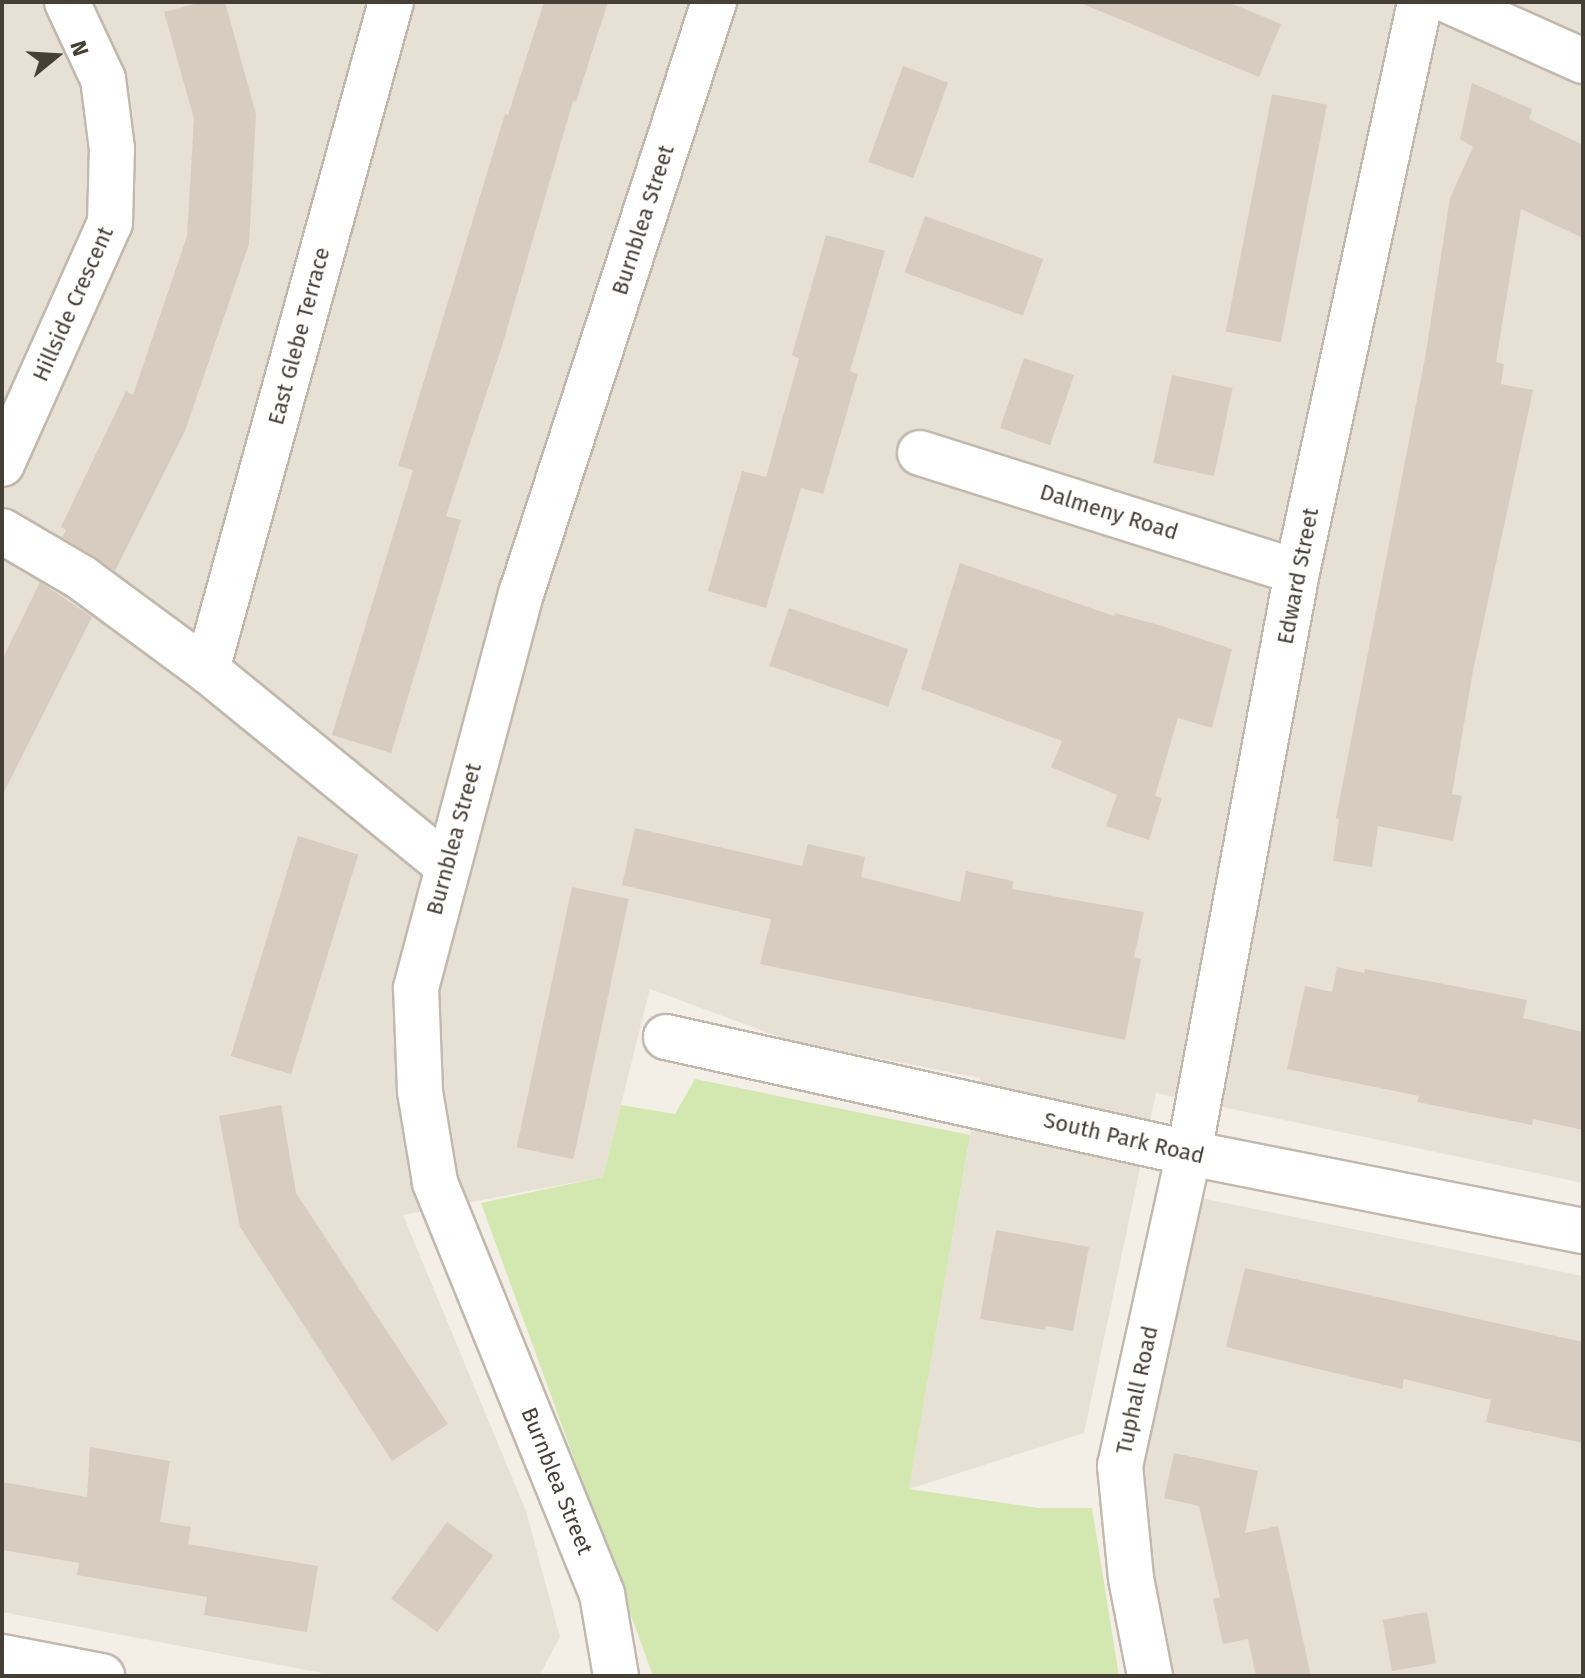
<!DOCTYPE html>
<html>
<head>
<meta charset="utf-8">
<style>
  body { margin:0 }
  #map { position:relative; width:1585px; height:1678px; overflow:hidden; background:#f3efe7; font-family:"Fira Sans",sans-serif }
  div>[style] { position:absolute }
  .residential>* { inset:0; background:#e7e0d5 }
  .green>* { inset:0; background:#d3e7b1 }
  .building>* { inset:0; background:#d8ccc0; transform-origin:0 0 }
  .roads { filter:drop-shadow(2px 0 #c2b8ad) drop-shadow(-2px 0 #c2b8ad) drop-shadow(0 2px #c2b8ad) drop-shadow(0 -2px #c2b8ad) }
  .minor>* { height:44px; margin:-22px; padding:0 22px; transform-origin:22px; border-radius:22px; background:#fff }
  span { translate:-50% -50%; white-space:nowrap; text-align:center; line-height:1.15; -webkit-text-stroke:6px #fff; paint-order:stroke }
  .street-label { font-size:22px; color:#463f36 }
  .frame { position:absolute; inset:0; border:4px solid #463f36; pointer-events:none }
  .north { position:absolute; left:16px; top:16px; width:80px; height:80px; -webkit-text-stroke:6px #fff; paint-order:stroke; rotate:72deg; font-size:22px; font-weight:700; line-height:32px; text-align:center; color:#463f36 }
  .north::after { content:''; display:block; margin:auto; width:28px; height:36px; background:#463f36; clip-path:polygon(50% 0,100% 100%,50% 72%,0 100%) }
</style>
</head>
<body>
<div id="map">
  <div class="residential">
    <i style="clip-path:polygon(2px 2px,1583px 2px,1583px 1183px,1156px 1093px,1084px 1433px,909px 1489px,980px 1078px,790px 1041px,650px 989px,603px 1177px,403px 1215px,526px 1511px,560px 1637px,539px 1676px,338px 1676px,2px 1612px)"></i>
    <i style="clip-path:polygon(1201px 1198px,1583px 1276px,1583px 1676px,1173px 1676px,1137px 1498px)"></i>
  </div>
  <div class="green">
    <i style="clip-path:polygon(695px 1079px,970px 1135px,909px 1489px,1039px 1508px,1092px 1508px,1119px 1676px,653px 1676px,481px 1203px,603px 1177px,621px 1105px,675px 1114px)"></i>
  </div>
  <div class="building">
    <i style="clip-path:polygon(202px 2px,225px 2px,256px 114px,249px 244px,185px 431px,115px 571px,62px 537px,66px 530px,61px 527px,126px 391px,133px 395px,187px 236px,194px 119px,164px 12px)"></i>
    <i style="clip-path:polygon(544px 2px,608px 2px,576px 102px,573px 101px,502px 346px,446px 516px,461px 520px,391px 753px,332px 735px,413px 470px,398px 466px,505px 114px,508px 115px)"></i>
    <i style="clip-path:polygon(1078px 2px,1228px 2px,1281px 24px,1259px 77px)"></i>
    <i style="left:903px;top:66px;width:48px;height:102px;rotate:20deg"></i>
    <i style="clip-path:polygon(1472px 83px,1532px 109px,1529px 119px,1583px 145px,1583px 238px,1521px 209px,1496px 362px,1504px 364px,1501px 384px,1533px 390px,1473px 671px,1452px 794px,1462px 796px,1453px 841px,1378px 826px,1372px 867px,1333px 861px,1339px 819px,1336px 818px,1425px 358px,1450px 198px,1473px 147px,1460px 139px)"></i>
    <i style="left:1272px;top:94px;width:56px;height:242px;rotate:11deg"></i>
    <i style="left:925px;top:216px;width:126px;height:60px;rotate:20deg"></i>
    <i style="clip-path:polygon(826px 235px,885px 251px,850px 371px,858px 374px,823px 494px,801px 488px,766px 608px,708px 591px,742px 471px,766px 477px,799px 359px,792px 355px)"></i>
    <i style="left:1024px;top:358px;width:53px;height:74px;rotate:19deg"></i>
    <i style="left:1172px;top:375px;width:62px;height:90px;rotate:12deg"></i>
    <i style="clip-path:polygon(960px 563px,1114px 616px,1115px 613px,1162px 626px,1232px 649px,1212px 728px,1178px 718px,1155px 796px,1162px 798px,1149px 840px,1106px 826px,1117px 795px,1051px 767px,1062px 741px,921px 689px)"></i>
    <i style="clip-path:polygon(40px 582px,92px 617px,2px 796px,2px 660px)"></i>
    <i style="left:789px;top:608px;width:126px;height:61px;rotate:19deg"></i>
    <i style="clip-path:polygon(635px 828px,802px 866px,808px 844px,865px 857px,861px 877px,960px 902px,966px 871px,1013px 881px,1012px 889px,1144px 912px,1134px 957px,1141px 959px,1125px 1040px,760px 964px,771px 919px,622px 885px)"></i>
    <i style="left:298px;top:836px;width:63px;height:230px;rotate:17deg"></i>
    <i style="left:572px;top:887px;width:58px;height:266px;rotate:12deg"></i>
    <i style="clip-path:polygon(1337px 967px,1364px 973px,1365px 969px,1527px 1000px,1523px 1018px,1583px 1032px,1583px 1130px,1533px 1119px,1532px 1125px,1417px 1102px,1419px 1096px,1287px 1069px,1305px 986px,1332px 992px)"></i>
    <i style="clip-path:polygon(281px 1105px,296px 1193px,448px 1424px,392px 1461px,240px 1227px,219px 1116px)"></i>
    <i style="clip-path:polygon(996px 1230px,1089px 1247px,1073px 1331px,1046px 1326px,1045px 1330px,980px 1319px)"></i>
    <i style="clip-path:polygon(1245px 1268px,1583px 1342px,1583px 1443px,1486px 1422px,1491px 1400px,1404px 1379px,1402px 1389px,1226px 1347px)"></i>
    <i style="clip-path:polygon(90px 1447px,170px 1461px,160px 1522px,191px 1527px,188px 1544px,318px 1566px,307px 1632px,204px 1615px,207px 1597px,77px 1575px,79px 1563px,2px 1550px,2px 1482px,87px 1497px)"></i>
    <i style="clip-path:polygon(1174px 1453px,1258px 1471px,1245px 1533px,1278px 1526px,1311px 1676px,1256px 1676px,1248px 1639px,1223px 1644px,1213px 1599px,1220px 1597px,1199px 1506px,1164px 1498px)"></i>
    <i style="left:447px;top:1522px;width:57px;height:95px;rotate:36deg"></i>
    <i style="left:1427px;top:1612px;width:52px;height:45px;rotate:80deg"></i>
  </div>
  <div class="roads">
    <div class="minor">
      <i style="left:1451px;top:2px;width:145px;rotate:24.1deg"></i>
      <i style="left:920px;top:453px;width:395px;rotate:17.5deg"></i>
      <i style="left:2px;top:464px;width:264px;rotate:-65.9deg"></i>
      <i style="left:110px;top:223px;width:74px;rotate:-88.5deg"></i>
      <i style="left:112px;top:149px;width:71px;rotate:-97.3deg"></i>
      <i style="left:103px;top:79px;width:85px;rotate:-115.1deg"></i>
      <i style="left:2px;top:531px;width:93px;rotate:30.4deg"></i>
      <i style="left:82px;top:578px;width:155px;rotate:36.4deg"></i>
      <i style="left:207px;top:670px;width:308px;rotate:39.2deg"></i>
      <i style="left:207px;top:670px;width:693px;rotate:-74.6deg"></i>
      <i style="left:666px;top:1037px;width:536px;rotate:12.51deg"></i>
      <i style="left:1189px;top:1153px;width:402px;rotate:11.2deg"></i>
      <i style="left:2px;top:1657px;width:102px;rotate:10.8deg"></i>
      <i style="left:616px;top:1676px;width:83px;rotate:-99.7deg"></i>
      <i style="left:602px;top:1594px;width:445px;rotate:-112.1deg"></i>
      <i style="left:435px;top:1182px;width:92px;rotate:-99.4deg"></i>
      <i style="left:420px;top:1091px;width:103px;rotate:-92.2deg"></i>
      <i style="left:416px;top:988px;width:411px;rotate:-75.1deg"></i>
      <i style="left:522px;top:591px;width:620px;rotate:-71.95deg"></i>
      <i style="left:1150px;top:1676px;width:100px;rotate:-101deg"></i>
      <i style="left:1131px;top:1578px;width:113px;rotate:-95.6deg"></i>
      <i style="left:1120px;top:1466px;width:321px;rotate:-77.6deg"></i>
      <i style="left:1189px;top:1153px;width:591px;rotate:-79.47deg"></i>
      <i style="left:1297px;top:572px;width:583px;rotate:-77.82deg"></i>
    </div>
  </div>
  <div class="street-label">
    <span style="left:643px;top:220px;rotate:-72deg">Burnblea Street</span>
    <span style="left:73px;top:304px;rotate:-66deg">Hillside Crescent</span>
    <span style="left:299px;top:336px;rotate:-75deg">East Glebe Terrace</span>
    <span style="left:1109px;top:512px;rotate:17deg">Dalmeny Road</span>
    <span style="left:1298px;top:576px;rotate:-79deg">Edward Street</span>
    <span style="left:454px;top:839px;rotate:-75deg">Burnblea Street</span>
    <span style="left:1124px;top:1138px;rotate:13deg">South Park Road</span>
    <span style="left:1137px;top:1390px;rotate:-78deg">Tuphall Road</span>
    <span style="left:557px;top:1481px;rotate:68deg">Burnblea Street</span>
  </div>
  <div class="frame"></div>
  <div class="north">N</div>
</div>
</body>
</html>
